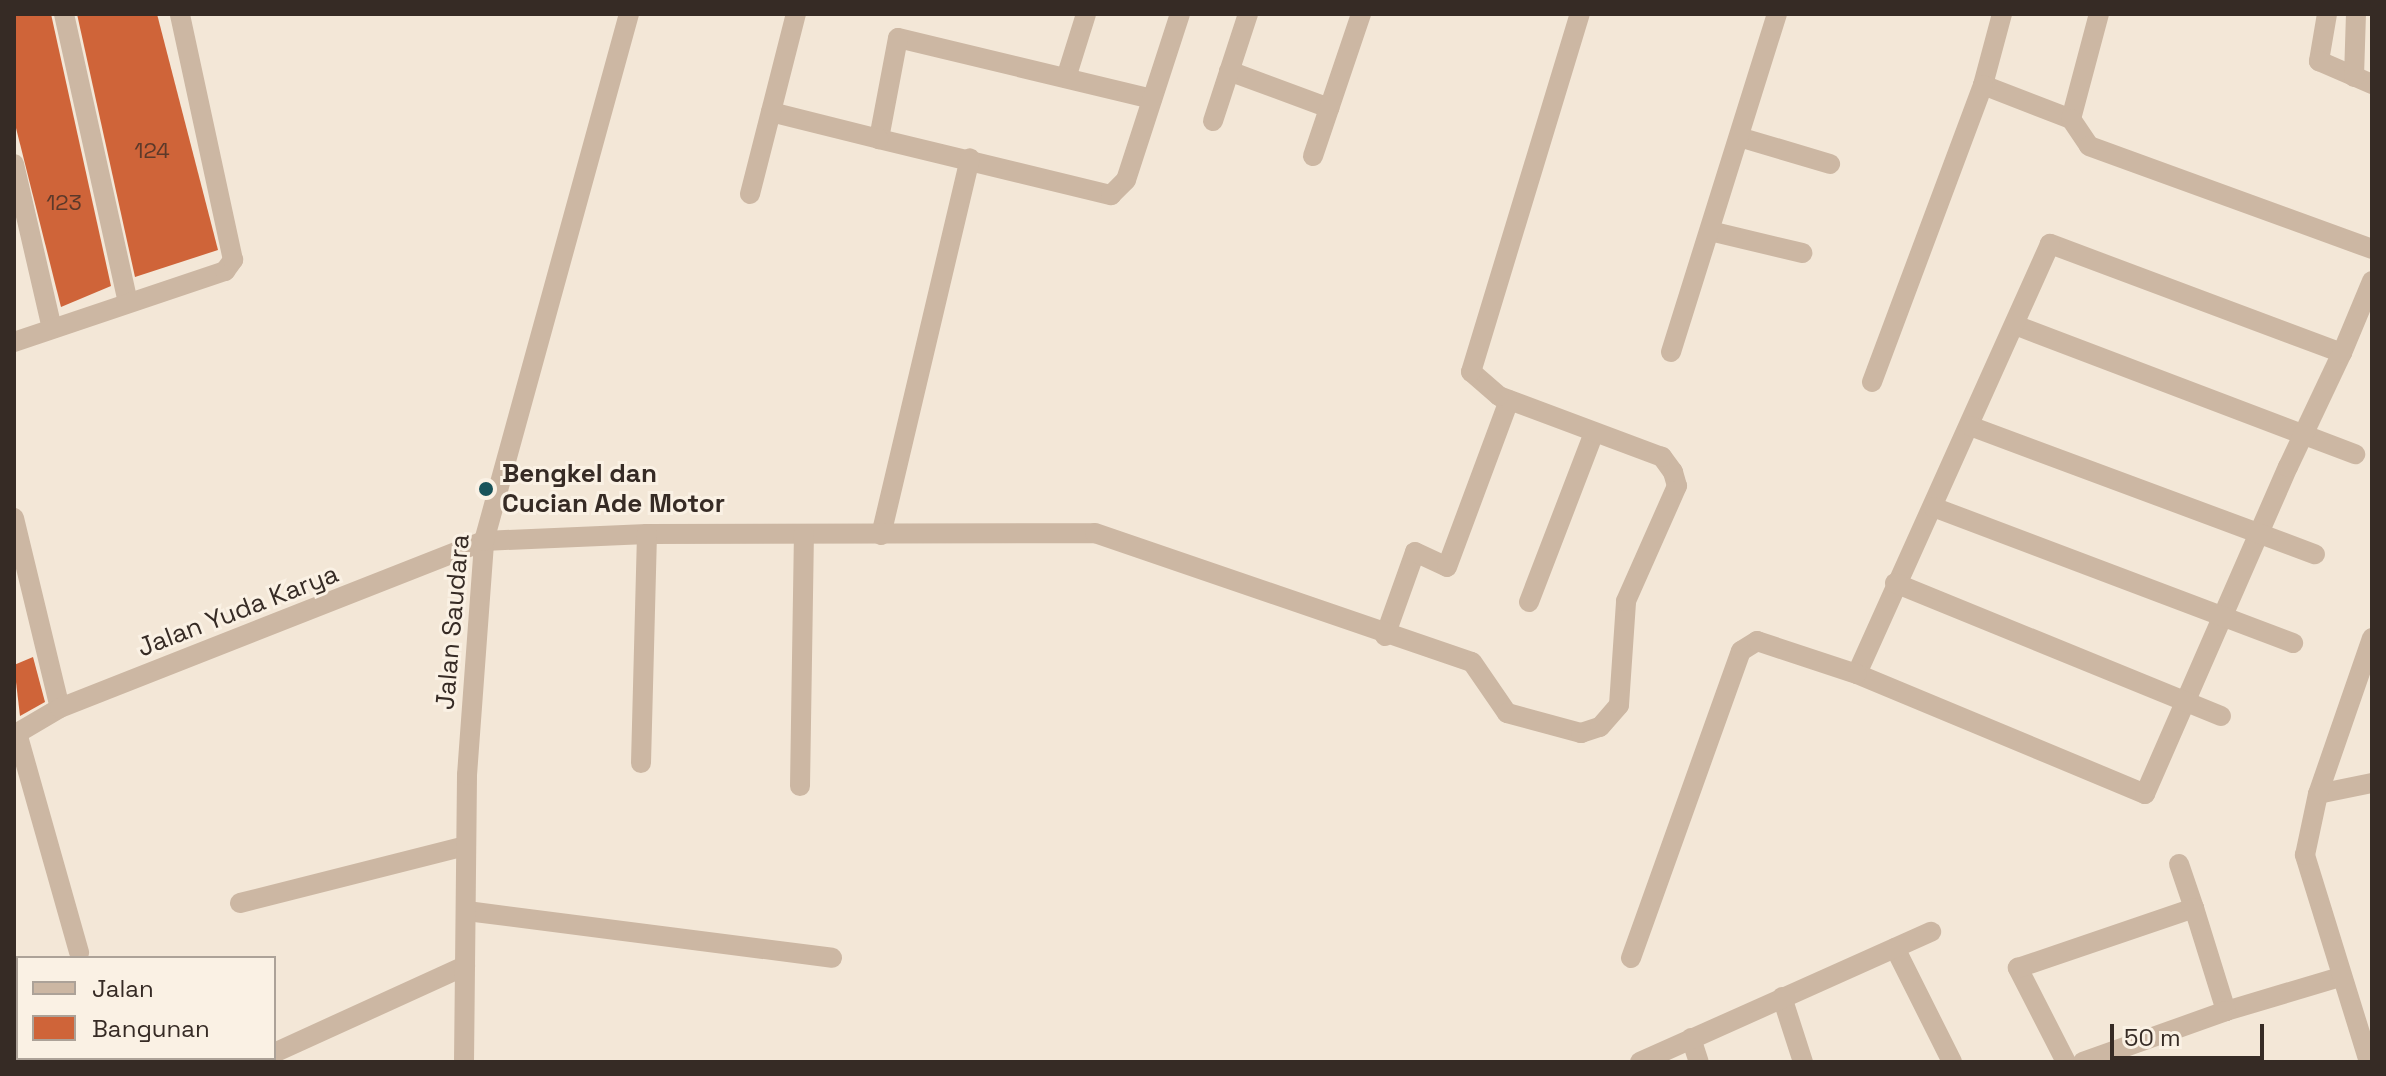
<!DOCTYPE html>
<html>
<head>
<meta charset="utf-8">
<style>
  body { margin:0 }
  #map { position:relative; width:2386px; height:1076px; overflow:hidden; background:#f3e7d7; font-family:"Space Grotesk",sans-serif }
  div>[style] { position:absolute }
  .building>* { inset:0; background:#cf6439 }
  .minor>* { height:20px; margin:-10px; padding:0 10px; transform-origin:10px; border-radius:10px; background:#ccb7a3 }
  .dots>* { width:22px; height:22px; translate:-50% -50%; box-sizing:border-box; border:4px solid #faf1e4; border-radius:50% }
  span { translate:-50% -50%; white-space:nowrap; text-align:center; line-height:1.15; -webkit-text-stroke:6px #faf1e4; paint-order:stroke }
  .number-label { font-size:22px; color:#5c392a }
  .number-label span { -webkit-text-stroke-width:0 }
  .poi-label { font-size:26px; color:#362b25; font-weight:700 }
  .left { translate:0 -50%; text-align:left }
  .street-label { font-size:26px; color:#362b25 }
  .frame { position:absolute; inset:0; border:16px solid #362b25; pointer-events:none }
  .legend { position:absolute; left:16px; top:956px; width:260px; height:104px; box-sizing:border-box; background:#faf1e4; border:2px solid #aca298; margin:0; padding:10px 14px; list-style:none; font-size:24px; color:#362b25 }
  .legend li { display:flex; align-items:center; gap:16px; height:40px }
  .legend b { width:40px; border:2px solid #aca298 }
  .scale { position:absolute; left:2110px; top:1024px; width:154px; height:36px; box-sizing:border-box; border:4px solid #362b25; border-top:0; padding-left:10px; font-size:24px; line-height:28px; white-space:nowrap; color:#362b25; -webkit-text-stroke:6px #faf1e4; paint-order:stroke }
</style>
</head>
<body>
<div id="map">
  <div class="building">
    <i style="clip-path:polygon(14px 14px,51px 14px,111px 286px,61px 307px,14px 120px)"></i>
    <i style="clip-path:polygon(77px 14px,157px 14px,218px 250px,135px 277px)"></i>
    <i style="clip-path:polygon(33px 657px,45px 702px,20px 716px,14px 665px)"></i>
  </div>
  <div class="minor">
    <i style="left:64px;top:14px;width:292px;rotate:77.5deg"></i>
    <i style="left:2002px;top:14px;width:73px;rotate:105deg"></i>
    <i style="left:1983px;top:85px;width:94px;rotate:21.1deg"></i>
    <i style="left:2071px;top:119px;width:109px;rotate:-75.1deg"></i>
    <i style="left:2327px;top:14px;width:48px;rotate:99.7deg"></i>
    <i style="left:2319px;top:61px;width:58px;rotate:23.5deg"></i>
    <i style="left:1229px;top:71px;width:107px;rotate:20.3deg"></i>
    <i style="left:2354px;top:77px;width:63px;rotate:-88.2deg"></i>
    <i style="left:1066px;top:78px;width:67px;rotate:-72.6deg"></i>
    <i style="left:1152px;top:99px;width:261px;rotate:-166.5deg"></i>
    <i style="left:898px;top:38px;width:103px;rotate:100.7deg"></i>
    <i style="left:879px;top:139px;width:239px;rotate:13.6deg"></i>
    <i style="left:1111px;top:195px;width:21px;rotate:-45deg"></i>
    <i style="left:1126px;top:180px;width:175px;rotate:-72deg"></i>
    <i style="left:771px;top:112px;width:111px;rotate:14deg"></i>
    <i style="left:2071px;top:119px;width:32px;rotate:56deg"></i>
    <i style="left:2089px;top:146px;width:301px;rotate:20deg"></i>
    <i style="left:1213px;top:121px;width:113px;rotate:-71.9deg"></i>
    <i style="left:1739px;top:137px;width:95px;rotate:16.5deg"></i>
    <i style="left:1313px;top:156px;width:150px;rotate:-71.3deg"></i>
    <i style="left:14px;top:164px;width:168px;rotate:77deg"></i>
    <i style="left:750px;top:194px;width:186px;rotate:-75.7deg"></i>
    <i style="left:1710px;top:231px;width:95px;rotate:13.4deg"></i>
    <i style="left:2015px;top:325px;width:364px;rotate:20.8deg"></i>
    <i style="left:14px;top:342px;width:223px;rotate:-18.6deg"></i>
    <i style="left:225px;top:271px;width:14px;rotate:-54deg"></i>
    <i style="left:233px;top:260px;width:252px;rotate:-102.2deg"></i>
    <i style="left:1671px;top:352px;width:354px;rotate:-72.6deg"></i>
    <i style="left:2342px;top:353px;width:312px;rotate:-159.5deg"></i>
    <i style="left:2050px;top:244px;width:471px;rotate:114.2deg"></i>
    <i style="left:1857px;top:674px;width:312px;rotate:22.6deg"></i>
    <i style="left:2145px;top:794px;width:357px;rotate:-66.4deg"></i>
    <i style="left:2288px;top:467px;width:126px;rotate:-64.7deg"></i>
    <i style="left:2342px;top:353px;width:78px;rotate:-67.4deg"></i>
    <i style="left:1872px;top:382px;width:317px;rotate:-69.5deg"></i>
    <i style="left:1970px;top:426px;width:368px;rotate:20.4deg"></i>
    <i style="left:1933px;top:507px;width:385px;rotate:20.7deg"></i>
    <i style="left:14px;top:518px;width:195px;rotate:76.4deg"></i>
    <i style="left:881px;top:535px;width:387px;rotate:-76.7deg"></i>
    <i style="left:1895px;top:583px;width:352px;rotate:22.2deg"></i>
    <i style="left:1529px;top:602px;width:181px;rotate:-69deg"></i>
    <i style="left:1385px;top:636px;width:89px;rotate:-70.3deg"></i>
    <i style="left:1415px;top:552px;width:35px;rotate:25deg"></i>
    <i style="left:1447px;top:567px;width:178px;rotate:-69.6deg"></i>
    <i style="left:17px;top:733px;width:228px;rotate:74.2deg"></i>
    <i style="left:14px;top:735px;width:53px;rotate:-30.4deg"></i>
    <i style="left:60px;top:708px;width:456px;rotate:-21.5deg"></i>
    <i style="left:484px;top:541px;width:163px;rotate:-2.5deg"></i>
    <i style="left:647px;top:534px;width:448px;rotate:-0.1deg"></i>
    <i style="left:1095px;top:533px;width:398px;rotate:18.9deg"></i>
    <i style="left:1472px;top:662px;width:62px;rotate:55.5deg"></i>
    <i style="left:1507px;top:713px;width:77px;rotate:15.1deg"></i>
    <i style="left:1581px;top:733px;width:20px;rotate:-18deg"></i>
    <i style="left:1600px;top:727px;width:29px;rotate:-49deg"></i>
    <i style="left:1619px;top:705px;width:104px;rotate:-86.1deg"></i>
    <i style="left:1626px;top:601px;width:126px;rotate:-66.1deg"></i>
    <i style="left:1677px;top:486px;width:15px;rotate:-106deg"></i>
    <i style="left:1673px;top:472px;width:19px;rotate:-126deg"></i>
    <i style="left:1662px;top:457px;width:174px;rotate:-159.5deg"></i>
    <i style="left:1499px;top:396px;width:37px;rotate:-139deg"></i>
    <i style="left:1471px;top:372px;width:374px;rotate:-73.1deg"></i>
    <i style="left:641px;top:763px;width:229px;rotate:-88.5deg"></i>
    <i style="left:800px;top:786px;width:252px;rotate:-89.1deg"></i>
    <i style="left:2318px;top:794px;width:55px;rotate:-11.5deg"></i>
    <i style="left:2179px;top:864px;width:46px;rotate:71.2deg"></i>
    <i style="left:240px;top:903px;width:233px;rotate:-14.2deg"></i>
    <i style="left:467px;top:911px;width:368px;rotate:7.3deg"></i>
    <i style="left:1895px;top:948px;width:127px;rotate:63.4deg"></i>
    <i style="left:1631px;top:958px;width:326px;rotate:-70.3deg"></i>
    <i style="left:1741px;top:651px;width:19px;rotate:-32deg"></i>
    <i style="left:1757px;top:641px;width:105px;rotate:18.3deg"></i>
    <i style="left:1782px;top:997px;width:68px;rotate:72.1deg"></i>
    <i style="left:2226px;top:1011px;width:119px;rotate:-16.6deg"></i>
    <i style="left:1691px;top:1038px;width:25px;rotate:72deg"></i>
    <i style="left:274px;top:1053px;width:210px;rotate:-24.5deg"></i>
    <i style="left:254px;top:1062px;width:9px;rotate:-27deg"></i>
    <i style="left:464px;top:1062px;width:287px;rotate:-89.4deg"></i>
    <i style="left:467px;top:775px;width:235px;rotate:-85.8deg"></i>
    <i style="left:484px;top:541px;width:547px;rotate:-74.62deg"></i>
    <i style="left:1640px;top:1062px;width:319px;rotate:-24.1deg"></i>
    <i style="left:2066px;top:1062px;width:106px;rotate:-117.1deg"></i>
    <i style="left:2018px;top:968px;width:186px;rotate:-18.8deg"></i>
    <i style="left:2194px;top:908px;width:108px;rotate:72.7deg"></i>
    <i style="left:2226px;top:1011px;width:152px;rotate:160.4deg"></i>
    <i style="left:2369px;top:1062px;width:217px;rotate:-107.2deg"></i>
    <i style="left:2305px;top:855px;width:62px;rotate:-78deg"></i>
    <i style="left:2318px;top:794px;width:165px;rotate:-70.9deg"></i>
  </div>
  <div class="dots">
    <i style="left:486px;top:489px;background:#18535a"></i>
  </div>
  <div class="number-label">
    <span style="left:152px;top:151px">124</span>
    <span style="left:64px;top:203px">123</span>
  </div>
  <div class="poi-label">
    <span class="left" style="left:502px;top:489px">Bengkel dan<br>Cucian Ade Motor</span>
  </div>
  <div class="street-label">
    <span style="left:238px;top:611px;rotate:-21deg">Jalan Yuda Karya</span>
    <span style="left:453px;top:622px;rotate:-85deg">Jalan Saudara</span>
  </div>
  <div class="frame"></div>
  <ul class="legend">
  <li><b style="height:10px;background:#ccb7a3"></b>Jalan</li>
  <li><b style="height:22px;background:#cf6439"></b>Bangunan</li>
  </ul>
  <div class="scale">50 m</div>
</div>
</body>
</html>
